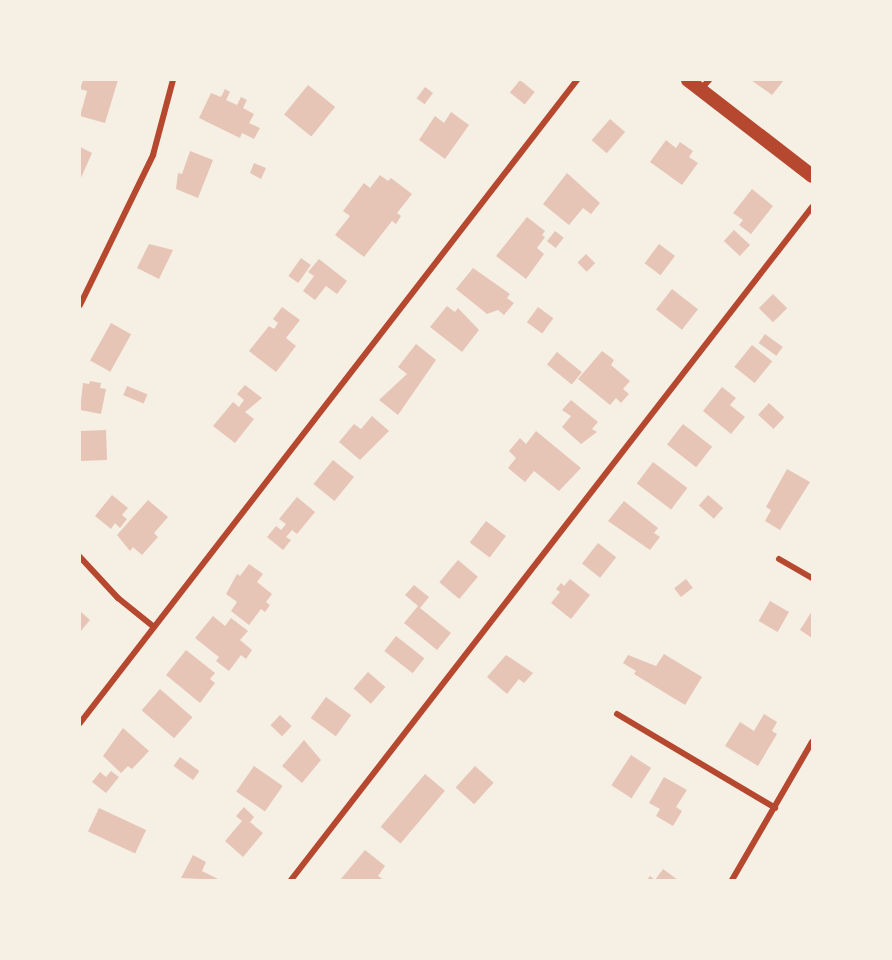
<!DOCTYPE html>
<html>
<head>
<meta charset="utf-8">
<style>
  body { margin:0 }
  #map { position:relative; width:892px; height:960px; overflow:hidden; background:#f6efe4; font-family:"Public Sans",sans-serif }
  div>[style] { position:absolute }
  .building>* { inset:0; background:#e6c5b7; transform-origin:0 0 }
  .minor>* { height:6px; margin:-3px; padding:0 3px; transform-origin:3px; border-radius:3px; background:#b5482f }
  .primary>* { height:14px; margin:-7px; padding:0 7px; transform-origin:7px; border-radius:7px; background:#b5482f }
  span { translate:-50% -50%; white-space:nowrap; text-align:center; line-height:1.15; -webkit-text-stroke:5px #f6efe4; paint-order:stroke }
  .frame { position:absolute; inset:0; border:81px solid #f6efe4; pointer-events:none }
</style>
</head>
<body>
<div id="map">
  <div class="building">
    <i style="clip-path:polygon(83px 80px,118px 80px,105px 123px,80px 116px,87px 91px,80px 89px)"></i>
    <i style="left:520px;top:80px;width:19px;height:16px;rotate:39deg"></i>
    <i style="clip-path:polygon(751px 80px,784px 80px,772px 95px)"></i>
    <i style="left:308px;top:85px;width:35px;height:38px;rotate:39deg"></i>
    <i style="left:425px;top:87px;width:10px;height:14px;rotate:37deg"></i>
    <i style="clip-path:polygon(225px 89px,230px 92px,226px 100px,237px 105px,241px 97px,247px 100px,243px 108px,254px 114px,249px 123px,260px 128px,254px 139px,242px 133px,240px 138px,199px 118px,211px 93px,221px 97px)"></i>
    <i style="clip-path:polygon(451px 112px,469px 125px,445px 159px,419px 140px,435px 116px,444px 123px)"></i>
    <i style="left:610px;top:119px;width:20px;height:28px;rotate:41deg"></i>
    <i style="clip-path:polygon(666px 140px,676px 148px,680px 142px,693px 151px,689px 157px,698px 163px,682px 185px,650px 162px)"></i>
    <i style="clip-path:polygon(80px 147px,92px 153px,80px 180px)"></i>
    <i style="clip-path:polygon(190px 151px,213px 160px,198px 198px,176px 189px,178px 173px,182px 174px)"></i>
    <i style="clip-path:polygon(254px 163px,266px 168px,261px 179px,250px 173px)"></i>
    <i style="clip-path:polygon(567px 173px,600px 203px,591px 214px,583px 208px,569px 225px,543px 204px)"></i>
    <i style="clip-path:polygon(380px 175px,388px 181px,391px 178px,412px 194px,397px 213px,401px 216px,396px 224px,392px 221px,364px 257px,335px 235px,350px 216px,343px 211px,364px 183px,370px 188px)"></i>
    <i style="clip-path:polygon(752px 189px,773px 206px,751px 234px,739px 225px,743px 220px,733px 213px)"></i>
    <i style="clip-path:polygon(527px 217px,545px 231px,542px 235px,545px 237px,537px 248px,544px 254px,526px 279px,496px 256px)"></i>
    <i style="left:734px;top:230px;width:22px;height:15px;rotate:43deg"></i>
    <i style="left:555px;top:231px;width:11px;height:13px;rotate:38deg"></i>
    <i style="clip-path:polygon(149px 244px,173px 250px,159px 279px,137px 268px)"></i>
    <i style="left:659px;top:244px;width:20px;height:24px;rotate:37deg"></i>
    <i style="left:586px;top:254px;width:13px;height:12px;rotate:45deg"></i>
    <i style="left:301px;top:258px;width:12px;height:22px;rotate:35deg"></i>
    <i style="clip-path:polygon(319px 259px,347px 281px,337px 294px,326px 286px,315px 300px,303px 291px,314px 276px,308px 272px)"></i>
    <i style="clip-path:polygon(473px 268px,510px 294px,507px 298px,514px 303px,504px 315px,498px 310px,487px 314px,456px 289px)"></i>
    <i style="left:672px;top:289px;width:33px;height:26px;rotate:38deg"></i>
    <i style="left:773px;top:294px;width:20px;height:20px;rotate:45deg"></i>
    <i style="clip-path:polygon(447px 306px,455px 312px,458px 308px,479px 330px,462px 352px,430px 327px)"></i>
    <i style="clip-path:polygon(282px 307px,300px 320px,286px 338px,296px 346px,276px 372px,249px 351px,269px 326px,274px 329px,278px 323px,273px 319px)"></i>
    <i style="left:538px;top:307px;width:19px;height:19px;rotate:36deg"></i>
    <i style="left:111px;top:323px;width:23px;height:43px;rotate:29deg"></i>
    <i style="left:765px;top:334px;width:22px;height:11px;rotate:36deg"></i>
    <i style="clip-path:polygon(416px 344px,436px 360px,398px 415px,379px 400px,407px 374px,398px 367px)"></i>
    <i style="left:752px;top:345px;width:26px;height:28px;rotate:39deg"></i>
    <i style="clip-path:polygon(602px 351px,614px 360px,611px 365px,630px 381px,623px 389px,629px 394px,621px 403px,616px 398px,610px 405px,578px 379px)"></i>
    <i style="left:557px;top:352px;width:32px;height:16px;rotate:39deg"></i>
    <i style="clip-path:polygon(90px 381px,101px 383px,100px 388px,106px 389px,101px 414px,80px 410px,83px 383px,89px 384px)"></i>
    <i style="clip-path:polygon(245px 385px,262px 398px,245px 412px,254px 419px,235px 443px,213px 426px,233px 402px,239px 407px,244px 400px,237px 394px)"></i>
    <i style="left:127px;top:386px;width:22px;height:10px;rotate:22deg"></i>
    <i style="clip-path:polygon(722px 387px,736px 398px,730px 405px,745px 417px,731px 434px,703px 411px)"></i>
    <i style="clip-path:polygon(571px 400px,598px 422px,592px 429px,597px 432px,581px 444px,562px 427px,571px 416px,562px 410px)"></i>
    <i style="left:769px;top:403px;width:21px;height:16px;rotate:43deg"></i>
    <i style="clip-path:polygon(372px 416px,389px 431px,360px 460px,339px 442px,354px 424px,361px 429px)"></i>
    <i style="left:683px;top:424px;width:37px;height:26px;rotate:38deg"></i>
    <i style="left:106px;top:430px;width:30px;height:26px;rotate:88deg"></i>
    <i style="clip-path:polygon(536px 431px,581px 468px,559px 491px,534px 471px,525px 482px,508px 468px,516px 458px,509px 451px,520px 438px,526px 444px)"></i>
    <i style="left:333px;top:460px;width:27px;height:31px;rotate:39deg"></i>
    <i style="left:653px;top:462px;width:43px;height:27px;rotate:37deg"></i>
    <i style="clip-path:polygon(787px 469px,810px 482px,780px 530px,765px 521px,771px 510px,766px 507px)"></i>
    <i style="clip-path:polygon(112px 495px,128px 508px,122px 515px,127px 519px,120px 528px,115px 523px,111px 529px,95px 516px)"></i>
    <i style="left:708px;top:495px;width:20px;height:14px;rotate:41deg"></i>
    <i style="clip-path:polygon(297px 497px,315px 512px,297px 534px,292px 530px,286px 537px,291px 540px,283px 550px,267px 537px,276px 526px,281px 530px,286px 524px,279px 519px)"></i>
    <i style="clip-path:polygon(148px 500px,168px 517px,154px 533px,158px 537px,142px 555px,133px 547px,130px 551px,117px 535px)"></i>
    <i style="clip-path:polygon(624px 501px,658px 528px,654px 533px,660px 537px,650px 550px,608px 521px)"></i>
    <i style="left:486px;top:521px;width:25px;height:27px;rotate:37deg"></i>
    <i style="left:598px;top:543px;width:23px;height:26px;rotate:38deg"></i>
    <i style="left:458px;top:560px;width:26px;height:29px;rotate:40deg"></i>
    <i style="clip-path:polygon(249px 564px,263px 574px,257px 582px,272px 594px,266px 602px,270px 605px,265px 612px,261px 609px,249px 625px,231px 611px,237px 602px,226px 594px,237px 574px,240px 576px)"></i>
    <i style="clip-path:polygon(570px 579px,590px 595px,571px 619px,551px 603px,560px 592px,556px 589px,561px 583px,564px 586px)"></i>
    <i style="left:686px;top:579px;width:11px;height:15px;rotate:52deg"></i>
    <i style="clip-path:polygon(414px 585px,429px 597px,420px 608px,451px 633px,437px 650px,404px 623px,418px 606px,405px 595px)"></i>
    <i style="left:770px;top:601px;width:22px;height:23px;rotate:30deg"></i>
    <i style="clip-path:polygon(80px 611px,90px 620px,80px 632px)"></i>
    <i style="clip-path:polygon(812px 611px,812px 638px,800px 630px)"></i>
    <i style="clip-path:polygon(213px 616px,225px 626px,231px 618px,248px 631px,240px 640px,252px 650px,246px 659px,241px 655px,229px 671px,216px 661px,219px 657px,195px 638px)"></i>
    <i style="left:396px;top:636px;width:36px;height:19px;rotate:38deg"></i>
    <i style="clip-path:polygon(186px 650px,215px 673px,210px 679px,215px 683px,200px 703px,166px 675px)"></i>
    <i style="clip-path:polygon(664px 654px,702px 677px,685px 705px,634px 674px,636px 671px,623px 663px,628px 655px,656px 666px)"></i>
    <i style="clip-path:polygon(506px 655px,533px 673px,524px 683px,519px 679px,507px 694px,487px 677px)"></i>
    <i style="left:368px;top:672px;width:23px;height:22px;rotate:41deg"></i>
    <i style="left:160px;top:689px;width:43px;height:28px;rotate:41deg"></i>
    <i style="left:326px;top:697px;width:31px;height:26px;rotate:36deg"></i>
    <i style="clip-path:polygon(764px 714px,777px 722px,772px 731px,777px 734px,758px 766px,725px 746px,740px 722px,754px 731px)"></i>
    <i style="left:280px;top:715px;width:16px;height:14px;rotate:43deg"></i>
    <i style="clip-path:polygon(123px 728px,149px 751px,132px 769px,128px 766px,121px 773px,103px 756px)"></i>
    <i style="clip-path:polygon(304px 740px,321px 760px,302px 783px,282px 766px)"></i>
    <i style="left:631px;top:755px;width:24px;height:36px;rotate:33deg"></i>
    <i style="left:180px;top:757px;width:24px;height:11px;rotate:36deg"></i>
    <i style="left:254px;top:766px;width:35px;height:31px;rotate:35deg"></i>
    <i style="left:475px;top:766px;width:25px;height:29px;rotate:42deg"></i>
    <i style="clip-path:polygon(111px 771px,119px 777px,106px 793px,92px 782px,100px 772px,106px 777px)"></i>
    <i style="left:425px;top:774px;width:26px;height:69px;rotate:40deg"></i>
    <i style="clip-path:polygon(664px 777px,687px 790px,676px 807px,682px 811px,673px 826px,656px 816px,660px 809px,649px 803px)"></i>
    <i style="clip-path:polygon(244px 807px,254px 817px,250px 822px,263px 833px,243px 857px,225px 841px,242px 821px,236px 816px)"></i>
    <i style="left:99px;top:808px;width:52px;height:26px;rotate:25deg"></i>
    <i style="clip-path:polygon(365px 850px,385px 866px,378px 876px,384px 880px,340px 880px)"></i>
    <i style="clip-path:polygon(193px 855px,206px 862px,202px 871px,220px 880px,181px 878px)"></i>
    <i style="clip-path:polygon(663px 869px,678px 880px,647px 880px,650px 876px,655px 880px)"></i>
  </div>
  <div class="minor">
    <i style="left:701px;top:89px;width:12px;rotate:-48deg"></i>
    <i style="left:80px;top:305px;width:167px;rotate:-64deg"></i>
    <i style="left:153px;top:155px;width:78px;rotate:-75.1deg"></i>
    <i style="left:80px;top:557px;width:56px;rotate:47.2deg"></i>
    <i style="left:118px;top:598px;width:46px;rotate:38.9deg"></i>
    <i style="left:779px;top:559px;width:38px;rotate:30deg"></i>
    <i style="left:617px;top:714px;width:184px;rotate:30.7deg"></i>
    <i style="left:80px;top:723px;width:813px;rotate:-52.3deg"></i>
    <i style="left:291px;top:880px;width:851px;rotate:-52.25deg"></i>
    <i style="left:732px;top:880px;width:160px;rotate:-59.9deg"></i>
  </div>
  <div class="primary">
    <i style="left:688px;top:80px;width:157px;rotate:37.7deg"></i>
  </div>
  <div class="frame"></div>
</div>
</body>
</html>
